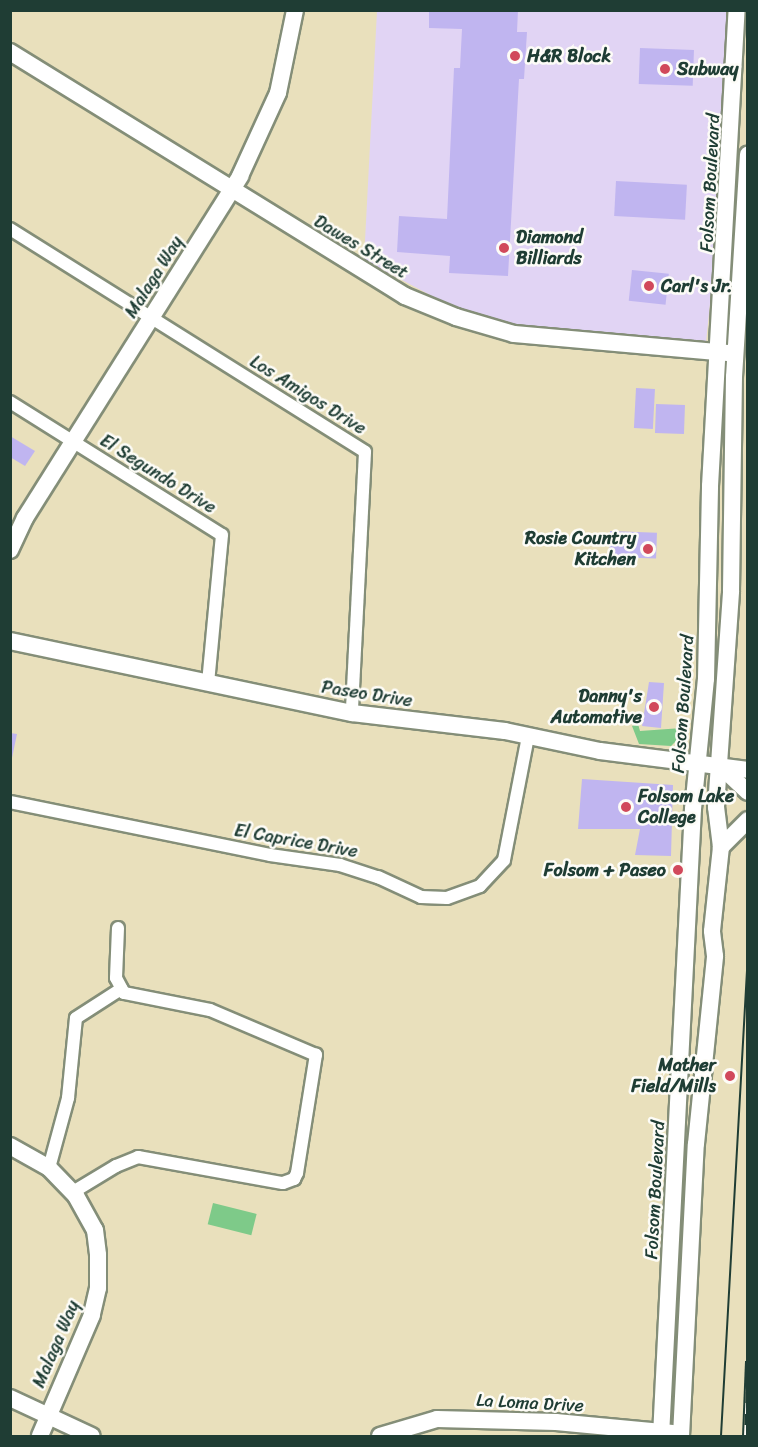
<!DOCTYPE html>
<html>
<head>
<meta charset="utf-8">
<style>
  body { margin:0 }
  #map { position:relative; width:758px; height:1447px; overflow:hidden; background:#e9e0bc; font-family:Sriracha,sans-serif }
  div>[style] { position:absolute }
  .built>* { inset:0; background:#e1d4f4 }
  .green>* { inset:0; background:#7eca89; transform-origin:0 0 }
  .building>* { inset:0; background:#c0b5f0; transform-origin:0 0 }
  .roads { filter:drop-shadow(2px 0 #848e78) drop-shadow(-2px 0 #848e78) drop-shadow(0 2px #848e78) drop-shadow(0 -2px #848e78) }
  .street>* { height:12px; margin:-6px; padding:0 6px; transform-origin:6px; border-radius:6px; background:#fff }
  .secondary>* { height:16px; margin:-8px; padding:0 8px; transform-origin:8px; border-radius:8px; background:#fff }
  .tram>* { height:1.5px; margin:-0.75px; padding:0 0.75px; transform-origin:0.75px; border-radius:0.75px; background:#1f3d34 }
  .rail>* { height:6px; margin-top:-3px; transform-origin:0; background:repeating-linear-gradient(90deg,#fdfcf7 0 11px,#1f3d34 0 22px); box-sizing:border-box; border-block:2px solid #1f3d34 }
  .dots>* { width:16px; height:16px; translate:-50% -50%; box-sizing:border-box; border:3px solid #fdfcf7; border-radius:50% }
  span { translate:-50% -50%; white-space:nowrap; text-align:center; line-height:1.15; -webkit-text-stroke:5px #fdfcf7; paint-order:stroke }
  .poi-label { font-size:18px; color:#1f3d34; font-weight:700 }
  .left { translate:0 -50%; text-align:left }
  .right { translate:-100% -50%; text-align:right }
  .street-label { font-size:18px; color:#1f3d34 }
  .frame { position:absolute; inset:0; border:12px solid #1f3d34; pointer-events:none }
</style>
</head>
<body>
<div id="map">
  <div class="built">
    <i style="clip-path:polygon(377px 11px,727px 11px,718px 227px,706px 342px,579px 336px,522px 328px,451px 306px,364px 260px)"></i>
  </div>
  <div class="green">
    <i style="clip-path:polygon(638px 724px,640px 731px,682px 728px,681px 736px,671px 746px,639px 744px,632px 726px)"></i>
    <i style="left:213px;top:1203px;width:45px;height:22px;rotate:14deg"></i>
  </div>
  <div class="building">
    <i style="clip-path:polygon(429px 10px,518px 10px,517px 32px,527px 32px,524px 79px,519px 79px,508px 276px,449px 273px,450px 256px,397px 252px,399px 216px,447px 219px,454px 68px,460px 68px,462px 29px,429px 28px)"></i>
    <i style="left:640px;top:48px;width:54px;height:36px;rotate:2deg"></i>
    <i style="left:616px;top:181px;width:71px;height:35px;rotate:3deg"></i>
    <i style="left:632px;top:270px;width:37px;height:31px;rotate:6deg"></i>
    <i style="left:636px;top:388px;width:19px;height:40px;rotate:3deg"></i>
    <i style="left:656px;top:404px;width:29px;height:29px;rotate:2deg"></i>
    <i style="clip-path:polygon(10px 436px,35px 451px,25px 466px,10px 457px)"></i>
    <i style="left:610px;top:531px;width:47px;height:26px;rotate:2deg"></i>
    <i style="clip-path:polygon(649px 682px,664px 683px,661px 728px,642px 726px)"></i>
    <i style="clip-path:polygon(10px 733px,17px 734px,12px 758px,10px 758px)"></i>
    <i style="clip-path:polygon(582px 779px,673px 785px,671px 856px,635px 855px,640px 829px,578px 829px)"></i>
  </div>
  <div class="roads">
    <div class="street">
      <i style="left:10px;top:229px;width:419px;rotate:32.1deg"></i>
      <i style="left:365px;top:452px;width:261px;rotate:92.9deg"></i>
      <i style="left:10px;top:402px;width:250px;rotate:32.1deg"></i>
      <i style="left:222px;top:535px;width:149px;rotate:95.4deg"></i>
      <i style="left:10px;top:802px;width:265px;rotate:11.5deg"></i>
      <i style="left:270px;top:855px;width:71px;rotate:8.1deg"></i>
      <i style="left:340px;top:865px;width:40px;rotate:18deg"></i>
      <i style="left:378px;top:877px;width:47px;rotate:24.9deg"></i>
      <i style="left:421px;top:897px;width:26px;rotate:2deg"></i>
      <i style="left:447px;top:898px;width:35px;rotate:-20deg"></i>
      <i style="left:480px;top:886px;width:35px;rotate:-47deg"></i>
      <i style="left:504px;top:860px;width:126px;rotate:-79deg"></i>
      <i style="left:49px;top:1168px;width:73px;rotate:-74.8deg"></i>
      <i style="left:68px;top:1098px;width:80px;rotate:-84.3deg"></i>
      <i style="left:76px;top:1018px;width:54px;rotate:-32.8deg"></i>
      <i style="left:73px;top:1192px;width:50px;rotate:-31.2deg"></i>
      <i style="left:116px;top:1166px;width:24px;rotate:-22deg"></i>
      <i style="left:138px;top:1157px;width:147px;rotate:10.2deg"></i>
      <i style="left:283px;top:1183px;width:12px;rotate:-20deg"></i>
      <i style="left:294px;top:1179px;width:7px;rotate:-63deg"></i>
      <i style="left:297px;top:1173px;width:120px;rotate:-80.9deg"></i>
      <i style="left:316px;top:1055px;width:115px;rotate:-157deg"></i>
      <i style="left:210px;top:1010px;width:88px;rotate:-168.8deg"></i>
      <i style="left:124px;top:993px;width:17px;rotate:-118deg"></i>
      <i style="left:116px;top:978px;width:50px;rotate:-87.7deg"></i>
    </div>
    <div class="secondary">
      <i style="left:10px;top:52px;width:464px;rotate:31.7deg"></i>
      <i style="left:405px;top:296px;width:55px;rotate:22.4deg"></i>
      <i style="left:456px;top:317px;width:60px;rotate:16.3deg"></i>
      <i style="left:514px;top:334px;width:215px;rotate:5.1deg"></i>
      <i style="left:10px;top:550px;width:35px;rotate:-65deg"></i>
      <i style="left:25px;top:518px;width:404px;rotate:-57.8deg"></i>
      <i style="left:240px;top:176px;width:91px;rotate:-65.4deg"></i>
      <i style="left:278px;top:93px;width:85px;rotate:-78.4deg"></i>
      <i style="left:10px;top:641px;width:349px;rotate:11.9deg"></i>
      <i style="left:352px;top:713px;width:154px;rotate:6.7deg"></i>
      <i style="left:505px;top:731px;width:97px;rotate:11.9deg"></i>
      <i style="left:600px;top:751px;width:149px;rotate:7.3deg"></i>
      <i style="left:720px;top:766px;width:38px;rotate:43deg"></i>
      <i style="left:721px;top:847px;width:38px;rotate:-45deg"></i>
      <i style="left:10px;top:1146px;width:45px;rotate:29.4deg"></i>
      <i style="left:49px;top:1168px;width:39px;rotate:46deg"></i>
      <i style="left:76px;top:1196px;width:39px;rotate:61deg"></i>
      <i style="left:95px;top:1230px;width:25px;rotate:83deg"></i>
      <i style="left:98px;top:1255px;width:33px;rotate:90deg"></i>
      <i style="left:98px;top:1288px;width:28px;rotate:103deg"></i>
      <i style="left:92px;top:1315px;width:132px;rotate:113.3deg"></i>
      <i style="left:10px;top:1398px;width:90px;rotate:24.9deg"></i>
      <i style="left:380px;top:1436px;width:59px;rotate:-16.6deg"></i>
      <i style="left:437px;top:1419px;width:119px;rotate:1.4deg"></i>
      <i style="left:556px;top:1422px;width:117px;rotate:5.4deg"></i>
      <i style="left:661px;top:1436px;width:628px;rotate:-87.08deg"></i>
      <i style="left:693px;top:809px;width:131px;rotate:-84.3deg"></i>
      <i style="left:706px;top:679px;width:193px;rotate:-88.8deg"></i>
      <i style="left:710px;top:486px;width:477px;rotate:-86.8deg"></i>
      <i style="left:681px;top:1436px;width:292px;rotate:-87.1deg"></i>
      <i style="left:696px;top:1144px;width:189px;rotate:-84.2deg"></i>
      <i style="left:715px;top:956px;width:25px;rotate:-97deg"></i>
      <i style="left:712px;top:931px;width:84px;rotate:-83.9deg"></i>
      <i style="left:721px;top:847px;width:40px;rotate:-97.1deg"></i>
      <i style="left:716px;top:807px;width:217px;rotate:-86deg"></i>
      <i style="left:731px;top:591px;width:214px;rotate:-89.2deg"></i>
      <i style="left:734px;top:377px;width:223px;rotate:-86.4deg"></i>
    </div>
  </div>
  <div class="tram">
    <i style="left:721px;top:1436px;width:490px;rotate:-86.8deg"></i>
  </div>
  <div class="rail">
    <i style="left:745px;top:1436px;width:75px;rotate:-87.7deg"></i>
  </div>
  <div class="dots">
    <i style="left:515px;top:56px;background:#d1495b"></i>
    <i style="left:665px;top:69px;background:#d1495b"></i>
    <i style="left:504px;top:248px;background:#d1495b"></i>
    <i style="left:649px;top:286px;background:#d1495b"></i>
    <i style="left:648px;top:549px;background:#d1495b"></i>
    <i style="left:654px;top:707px;background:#d1495b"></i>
    <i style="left:626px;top:807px;background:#d1495b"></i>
    <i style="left:678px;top:870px;background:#d1495b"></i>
    <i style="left:730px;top:1076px;background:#d1495b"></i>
  </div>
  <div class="poi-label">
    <span class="left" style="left:527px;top:56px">H&amp;R Block</span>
    <span class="left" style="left:677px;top:69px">Subway</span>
    <span class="left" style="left:516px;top:248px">Diamond<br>Billiards</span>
    <span class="left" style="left:661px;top:286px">Carl's Jr.</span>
    <span class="right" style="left:636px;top:549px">Rosie Country<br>Kitchen</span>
    <span class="right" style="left:642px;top:707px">Danny's<br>Automative</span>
    <span class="left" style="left:638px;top:807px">Folsom Lake<br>College</span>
    <span class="right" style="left:666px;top:870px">Folsom + Paseo</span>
    <span class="right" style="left:716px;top:1076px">Mather<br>Field/Mills</span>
  </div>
  <div class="street-label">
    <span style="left:710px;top:183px;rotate:-87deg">Folsom Boulevard</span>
    <span style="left:361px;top:247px;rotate:31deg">Dawes Street</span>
    <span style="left:154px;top:277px;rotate:-58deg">Malaga Way</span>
    <span style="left:308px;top:395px;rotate:32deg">Los Amigos Drive</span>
    <span style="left:158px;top:474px;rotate:32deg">El Segundo Drive</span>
    <span style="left:367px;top:694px;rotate:9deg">Paseo Drive</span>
    <span style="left:683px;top:704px;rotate:-86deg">Folsom Boulevard</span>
    <span style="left:296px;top:841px;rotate:10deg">El Caprice Drive</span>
    <span style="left:655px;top:1190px;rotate:-87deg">Folsom Boulevard</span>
    <span style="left:56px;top:1344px;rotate:-67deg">Malaga Way</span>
    <span style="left:530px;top:1403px;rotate:3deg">La Loma Drive</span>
  </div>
  <div class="frame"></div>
</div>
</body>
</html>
